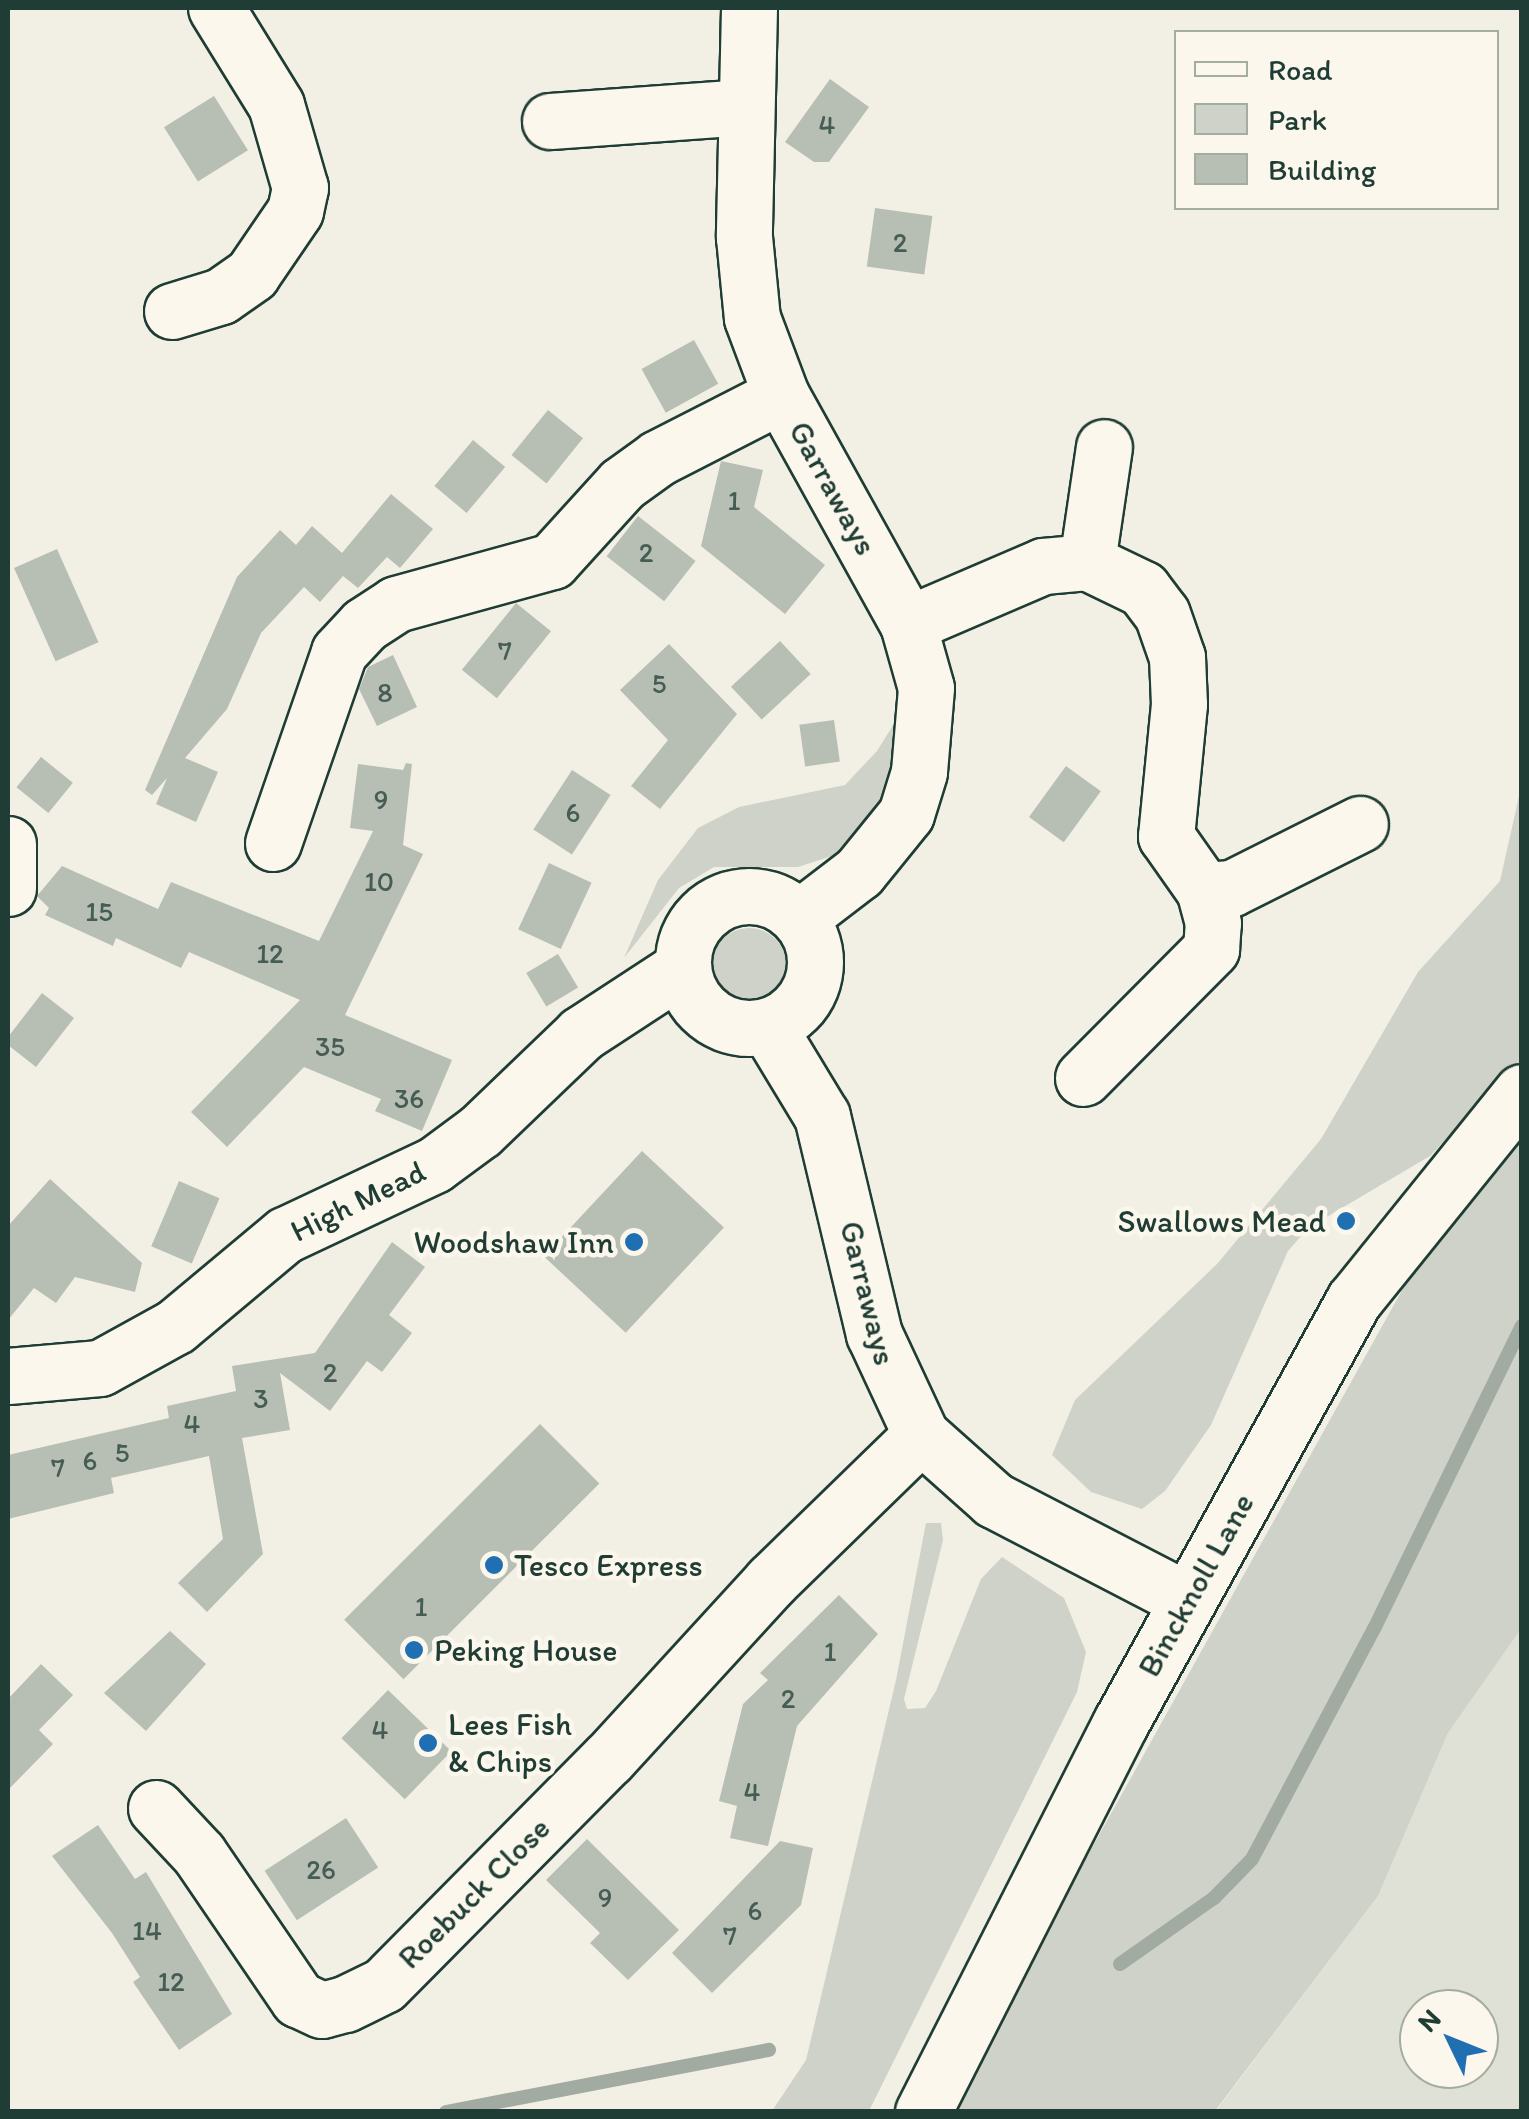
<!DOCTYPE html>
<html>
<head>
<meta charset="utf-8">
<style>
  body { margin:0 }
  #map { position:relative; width:1529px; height:2119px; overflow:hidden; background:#f2f0e5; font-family:Itim,sans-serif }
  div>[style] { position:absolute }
  .built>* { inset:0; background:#e0e1d6 }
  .green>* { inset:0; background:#cfd2c8 }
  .round { border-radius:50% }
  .stream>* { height:14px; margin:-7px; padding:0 7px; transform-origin:7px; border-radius:7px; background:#a2aba1 }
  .building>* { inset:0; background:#b7beb3; transform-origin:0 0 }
  .roads { filter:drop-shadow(2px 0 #1f3d34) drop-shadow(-2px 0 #1f3d34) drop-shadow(0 2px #1f3d34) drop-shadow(0 -2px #1f3d34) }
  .minor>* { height:55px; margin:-27.5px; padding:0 27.5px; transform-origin:27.5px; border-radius:27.5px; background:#fbf7ec }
  .minor>.ring { margin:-27.5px; padding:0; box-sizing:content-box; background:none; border:55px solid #fbf7ec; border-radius:50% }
  .dots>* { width:28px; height:28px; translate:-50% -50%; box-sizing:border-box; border:5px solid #fbf7ec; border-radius:50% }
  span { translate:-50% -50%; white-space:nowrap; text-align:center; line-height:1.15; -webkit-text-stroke:9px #fbf7ec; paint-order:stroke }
  .number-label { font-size:28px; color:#455d54 }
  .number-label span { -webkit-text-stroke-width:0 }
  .street-label { font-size:32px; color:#1f3d34 }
  .poi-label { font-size:32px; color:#1f3d34 }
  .right { translate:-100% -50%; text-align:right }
  .left { translate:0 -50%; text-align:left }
  .frame { position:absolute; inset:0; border:10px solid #1f3d34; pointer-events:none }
  .legend { position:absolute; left:1174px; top:30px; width:325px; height:180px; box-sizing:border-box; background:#fbf7ec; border:2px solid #a3ada2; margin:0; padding:12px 18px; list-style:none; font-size:30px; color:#1f3d34 }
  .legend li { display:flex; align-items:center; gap:20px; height:50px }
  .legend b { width:50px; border:2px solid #a3ada2 }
  .north { position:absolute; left:1399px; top:1989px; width:100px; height:100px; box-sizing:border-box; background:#fbf7ec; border:2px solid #a3ada2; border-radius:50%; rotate:313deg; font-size:28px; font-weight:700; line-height:40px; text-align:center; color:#1f3d34 }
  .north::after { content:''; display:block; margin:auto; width:35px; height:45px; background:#1f6fb2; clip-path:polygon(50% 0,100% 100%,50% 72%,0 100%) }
</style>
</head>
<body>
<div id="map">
  <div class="built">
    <i style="clip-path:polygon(evenodd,1521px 1629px,1521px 2111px,1215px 2112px,1378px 1896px,1448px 1733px,1521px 1629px,1419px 2009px,1479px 2009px,1479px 2069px,1419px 2069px,1419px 2009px)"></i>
  </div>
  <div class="green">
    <i style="clip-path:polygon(910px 698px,898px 780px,841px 853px,798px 867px,714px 867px,679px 888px,624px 958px,658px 880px,698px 828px,739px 807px,845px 785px,877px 751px)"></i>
    <i style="clip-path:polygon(1521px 787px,1521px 1059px,1430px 1156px,1308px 1228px,1288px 1251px,1211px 1425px,1165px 1491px,1142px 1509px,1091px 1492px,1052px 1455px,1075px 1400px,1217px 1264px,1321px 1139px,1418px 972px,1500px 881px)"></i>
    <i class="round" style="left:712px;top:928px;width:74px;height:74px"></i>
    <i style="clip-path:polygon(1521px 1131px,1521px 1629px,1448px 1733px,1378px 1896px,1215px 2111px,945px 2112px,1455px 1195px)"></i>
    <i style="clip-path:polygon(926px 1523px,941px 1523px,943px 1540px,904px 1699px,907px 1709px,925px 1708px,936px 1691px,981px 1579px,1002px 1557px,1064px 1598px,1086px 1652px,1077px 1692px,869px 2111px,772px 2111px,806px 2060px,896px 1680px)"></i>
  </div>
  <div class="stream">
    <i style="left:1120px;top:1964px;width:115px;rotate:-35.1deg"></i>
    <i style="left:1214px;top:1898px;width:54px;rotate:-45.7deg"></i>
    <i style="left:1252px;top:1859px;width:260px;rotate:-62.1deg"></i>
    <i style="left:1374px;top:1629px;width:337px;rotate:-64deg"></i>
    <i style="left:446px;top:2112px;width:329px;rotate:-10.9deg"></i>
  </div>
  <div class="building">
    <i style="clip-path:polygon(830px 79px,869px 107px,829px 162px,814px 162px,785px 142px)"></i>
    <i style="left:214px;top:96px;width:64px;height:59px;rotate:58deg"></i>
    <i style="left:875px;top:208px;width:58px;height:59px;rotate:8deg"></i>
    <i style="left:694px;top:340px;width:50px;height:60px;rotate:61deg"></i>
    <i style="left:548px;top:410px;width:45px;height:58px;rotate:39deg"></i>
    <i style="left:473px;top:440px;width:42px;height:60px;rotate:40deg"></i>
    <i style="clip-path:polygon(721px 461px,763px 470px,754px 507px,825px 565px,785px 614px,701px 546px)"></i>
    <i style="clip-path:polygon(391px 494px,433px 529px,400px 568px,387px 557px,358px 588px,343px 576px,320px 602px,304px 587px,261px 633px,227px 709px,185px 758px,218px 772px,196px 822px,156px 804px,167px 778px,152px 795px,145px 790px,237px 577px,280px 530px,296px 545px,312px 526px,342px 553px)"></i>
    <i style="left:638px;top:516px;width:73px;height:51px;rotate:38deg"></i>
    <i style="left:57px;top:549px;width:102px;height:47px;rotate:66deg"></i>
    <i style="left:516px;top:603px;width:45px;height:86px;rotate:39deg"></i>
    <i style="left:780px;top:641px;width:45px;height:67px;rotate:47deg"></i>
    <i style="clip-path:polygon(669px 644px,737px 714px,660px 809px,631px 786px,668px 740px,620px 690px)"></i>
    <i style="clip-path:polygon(393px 655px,417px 707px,377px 726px,359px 689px,368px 667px)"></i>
    <i style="left:834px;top:720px;width:42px;height:35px;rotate:82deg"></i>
    <i style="left:41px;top:757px;width:41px;height:39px;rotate:39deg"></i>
    <i style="clip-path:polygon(406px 763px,412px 764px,403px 845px,423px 854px,345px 1015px,452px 1060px,422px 1131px,375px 1111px,381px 1099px,304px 1067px,227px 1147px,191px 1112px,300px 1000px,189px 952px,181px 968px,116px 938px,113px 946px,45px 915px,49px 908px,37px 896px,62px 866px,158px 909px,171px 882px,319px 941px,373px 831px,350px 828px,358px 764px,403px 770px)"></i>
    <i style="left:1066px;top:766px;width:43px;height:63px;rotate:36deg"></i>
    <i style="left:572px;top:770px;width:46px;height:71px;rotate:33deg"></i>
    <i style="left:549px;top:863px;width:47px;height:73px;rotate:25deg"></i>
    <i style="left:558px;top:954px;width:39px;height:37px;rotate:59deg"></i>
    <i style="clip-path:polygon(42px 993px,74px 1018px,36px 1067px,8px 1045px,8px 1037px)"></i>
    <i style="left:642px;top:1151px;width:112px;height:144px;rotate:43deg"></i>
    <i style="clip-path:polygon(50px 1179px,142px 1263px,135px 1292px,75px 1277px,56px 1303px,34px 1288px,8px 1320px,8px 1226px)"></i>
    <i style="left:179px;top:1181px;width:44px;height:71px;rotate:23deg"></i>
    <i style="clip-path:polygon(392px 1242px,425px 1267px,389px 1315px,412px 1333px,382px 1372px,367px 1361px,330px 1411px,280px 1373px,290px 1430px,242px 1438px,263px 1554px,207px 1612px,178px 1583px,223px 1539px,209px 1456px,111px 1478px,114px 1493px,8px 1519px,8px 1455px,169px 1418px,167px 1406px,236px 1391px,232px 1366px,315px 1353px)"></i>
    <i style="left:540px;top:1424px;width:84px;height:277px;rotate:45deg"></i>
    <i style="clip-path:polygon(839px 1595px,878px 1634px,797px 1726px,768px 1846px,730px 1838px,737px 1806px,719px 1801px,743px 1704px,768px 1680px,760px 1673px)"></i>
    <i style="clip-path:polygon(170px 1631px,206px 1664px,146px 1731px,104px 1693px)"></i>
    <i style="clip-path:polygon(41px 1664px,73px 1695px,39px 1730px,53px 1744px,8px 1790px,8px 1699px)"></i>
    <i style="left:388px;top:1690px;width:88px;height:67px;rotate:44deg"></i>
    <i style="left:346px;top:1818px;width:59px;height:97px;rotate:57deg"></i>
    <i style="clip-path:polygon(98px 1825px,135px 1879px,146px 1872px,232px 2014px,179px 2050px,133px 1982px,140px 1977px,112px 1933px,52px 1856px)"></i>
    <i style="clip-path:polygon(587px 1839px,679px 1930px,628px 1980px,590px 1943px,600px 1933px,546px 1880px)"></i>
    <i style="clip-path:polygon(780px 1841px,813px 1848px,801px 1905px,712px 1993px,672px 1953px)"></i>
  </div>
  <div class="roads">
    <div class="minor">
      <i style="left:749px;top:8px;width:229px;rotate:91.3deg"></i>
      <i style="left:744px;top:237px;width:81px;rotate:84.4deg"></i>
      <i style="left:752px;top:318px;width:82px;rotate:69.4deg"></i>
      <i style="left:781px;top:395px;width:262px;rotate:61deg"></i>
      <i style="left:908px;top:624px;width:66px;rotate:74.3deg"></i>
      <i style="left:926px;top:688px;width:84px;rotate:94.8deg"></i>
      <i style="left:919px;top:772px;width:44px;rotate:107.2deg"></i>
      <i style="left:906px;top:814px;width:75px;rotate:129deg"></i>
      <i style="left:859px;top:872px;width:76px;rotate:142.5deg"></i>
      <i style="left:550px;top:121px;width:196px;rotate:-4.1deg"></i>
      <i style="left:172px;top:311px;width:51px;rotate:-17deg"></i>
      <i style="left:221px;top:296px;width:38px;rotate:-35deg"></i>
      <i style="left:252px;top:274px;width:76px;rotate:-55.7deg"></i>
      <i style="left:295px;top:211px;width:24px;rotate:-78deg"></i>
      <i style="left:300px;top:188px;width:86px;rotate:-106.1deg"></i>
      <i style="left:276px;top:105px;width:114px;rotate:-121.7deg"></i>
      <i style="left:1087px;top:562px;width:116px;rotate:-81.6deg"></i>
      <i style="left:908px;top:624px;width:147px;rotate:-23.2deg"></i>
      <i style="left:1043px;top:566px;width:44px;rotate:-5.2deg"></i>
      <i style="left:1087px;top:562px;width:62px;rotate:25.7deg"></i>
      <i style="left:1143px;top:589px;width:31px;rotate:53deg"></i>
      <i style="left:1162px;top:614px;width:46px;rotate:70.8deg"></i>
      <i style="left:1177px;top:657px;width:47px;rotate:87.6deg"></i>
      <i style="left:1179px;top:704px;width:133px;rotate:95.6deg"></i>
      <i style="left:1166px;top:836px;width:66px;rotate:54.9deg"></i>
      <i style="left:273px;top:843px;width:202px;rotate:-70.9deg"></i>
      <i style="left:339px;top:652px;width:37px;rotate:-47deg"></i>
      <i style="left:364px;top:625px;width:38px;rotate:-33deg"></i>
      <i style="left:396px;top:604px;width:162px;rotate:-15.4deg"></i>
      <i style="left:552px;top:561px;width:104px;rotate:-47.7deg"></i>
      <i style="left:622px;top:484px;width:44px;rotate:-35.8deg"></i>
      <i style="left:658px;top:458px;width:138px;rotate:-27.1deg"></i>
      <i style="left:8px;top:844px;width:44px;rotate:90deg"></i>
      <i class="ring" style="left:683px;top:896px;width:77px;height:77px"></i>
      <i style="left:768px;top:1027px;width:104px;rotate:58.8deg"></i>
      <i style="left:822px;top:1116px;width:224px;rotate:76.6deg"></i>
      <i style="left:874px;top:1334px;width:111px;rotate:65deg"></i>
      <i style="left:921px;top:1435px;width:98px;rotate:41.7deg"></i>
      <i style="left:994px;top:1500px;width:217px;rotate:27.4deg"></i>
      <i style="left:1083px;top:1078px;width:182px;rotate:-45.2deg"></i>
      <i style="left:1211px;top:949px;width:26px;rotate:-86deg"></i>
      <i style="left:1213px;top:923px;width:34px;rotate:-105deg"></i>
      <i style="left:1204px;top:890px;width:28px;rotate:-4deg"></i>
      <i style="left:1232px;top:888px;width:143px;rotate:-26.6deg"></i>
      <i style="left:8px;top:1376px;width:92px;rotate:-5deg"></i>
      <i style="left:100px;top:1368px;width:87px;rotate:-28.9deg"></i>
      <i style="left:176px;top:1326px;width:142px;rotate:-39.9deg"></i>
      <i style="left:285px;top:1235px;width:165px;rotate:-25.2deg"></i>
      <i style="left:434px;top:1165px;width:57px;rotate:-36.5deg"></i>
      <i style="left:480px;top:1131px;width:140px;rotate:-43.8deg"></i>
      <i style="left:581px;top:1034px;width:121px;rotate:-33.2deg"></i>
      <i style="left:156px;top:1808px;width:63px;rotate:46.9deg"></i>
      <i style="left:199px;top:1854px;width:176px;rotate:55.7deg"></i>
      <i style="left:298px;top:1999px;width:26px;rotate:25deg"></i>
      <i style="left:322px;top:2010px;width:24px;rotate:-15deg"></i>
      <i style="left:345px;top:2004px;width:43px;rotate:-26deg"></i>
      <i style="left:384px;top:1985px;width:320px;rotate:-45.3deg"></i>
      <i style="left:609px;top:1758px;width:240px;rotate:-47.5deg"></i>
      <i style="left:771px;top:1581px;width:209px;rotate:-44.2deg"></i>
      <i style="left:923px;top:2112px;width:437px;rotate:-63.1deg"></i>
      <i style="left:1121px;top:1722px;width:482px;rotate:-61.1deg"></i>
      <i style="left:1354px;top:1300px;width:267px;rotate:-51.1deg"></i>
    </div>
  </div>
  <div class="dots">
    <i style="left:1346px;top:1221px;background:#1f6fb2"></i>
    <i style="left:634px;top:1242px;background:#1f6fb2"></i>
    <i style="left:494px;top:1565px;background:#1f6fb2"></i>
    <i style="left:414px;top:1650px;background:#1f6fb2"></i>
    <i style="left:428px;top:1743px;background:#1f6fb2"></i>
  </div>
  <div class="number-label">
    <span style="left:827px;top:124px">4</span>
    <span style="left:900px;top:242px">2</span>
    <span style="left:734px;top:500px">1</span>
    <span style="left:646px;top:552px">2</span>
    <span style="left:505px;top:650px">7</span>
    <span style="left:659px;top:683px">5</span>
    <span style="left:385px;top:692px">8</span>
    <span style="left:381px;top:799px">9</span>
    <span style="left:573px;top:812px">6</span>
    <span style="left:379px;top:881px">10</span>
    <span style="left:99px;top:911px">15</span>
    <span style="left:270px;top:953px">12</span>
    <span style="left:330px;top:1046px">35</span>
    <span style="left:409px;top:1098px">36</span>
    <span style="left:330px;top:1372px">2</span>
    <span style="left:261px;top:1398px">3</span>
    <span style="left:192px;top:1423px">4</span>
    <span style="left:122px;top:1452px">5</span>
    <span style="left:90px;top:1460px">6</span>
    <span style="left:58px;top:1467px">7</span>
    <span style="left:421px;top:1606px">1</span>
    <span style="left:830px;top:1651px">1</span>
    <span style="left:788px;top:1698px">2</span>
    <span style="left:380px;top:1729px">4</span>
    <span style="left:752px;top:1791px">4</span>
    <span style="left:321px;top:1869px">26</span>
    <span style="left:605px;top:1897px">9</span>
    <span style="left:755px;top:1910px">6</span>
    <span style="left:147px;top:1930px">14</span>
    <span style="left:730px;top:1935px">7</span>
    <span style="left:171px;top:1981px">12</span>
  </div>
  <div class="street-label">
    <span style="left:833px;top:488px;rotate:61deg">Garraways</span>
    <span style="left:358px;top:1201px;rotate:-26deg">High Mead</span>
    <span style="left:868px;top:1293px;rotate:76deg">Garraways</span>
    <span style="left:1196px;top:1585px;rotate:-61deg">Bincknoll Lane</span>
    <span style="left:474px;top:1893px;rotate:-45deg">Roebuck Close</span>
  </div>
  <div class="poi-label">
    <span class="right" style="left:1326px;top:1221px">Swallows Mead</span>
    <span class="right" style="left:614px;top:1242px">Woodshaw Inn</span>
    <span class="left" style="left:514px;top:1565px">Tesco Express</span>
    <span class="left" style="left:434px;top:1650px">Peking House</span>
    <span class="left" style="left:448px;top:1743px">Lees Fish<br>&amp; Chips</span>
  </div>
  <div class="frame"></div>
  <ul class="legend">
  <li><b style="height:12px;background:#fbf7ec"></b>Road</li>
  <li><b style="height:28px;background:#cfd2c8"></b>Park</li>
  <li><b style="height:28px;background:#b7beb3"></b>Building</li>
  </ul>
  <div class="north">N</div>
</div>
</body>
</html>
